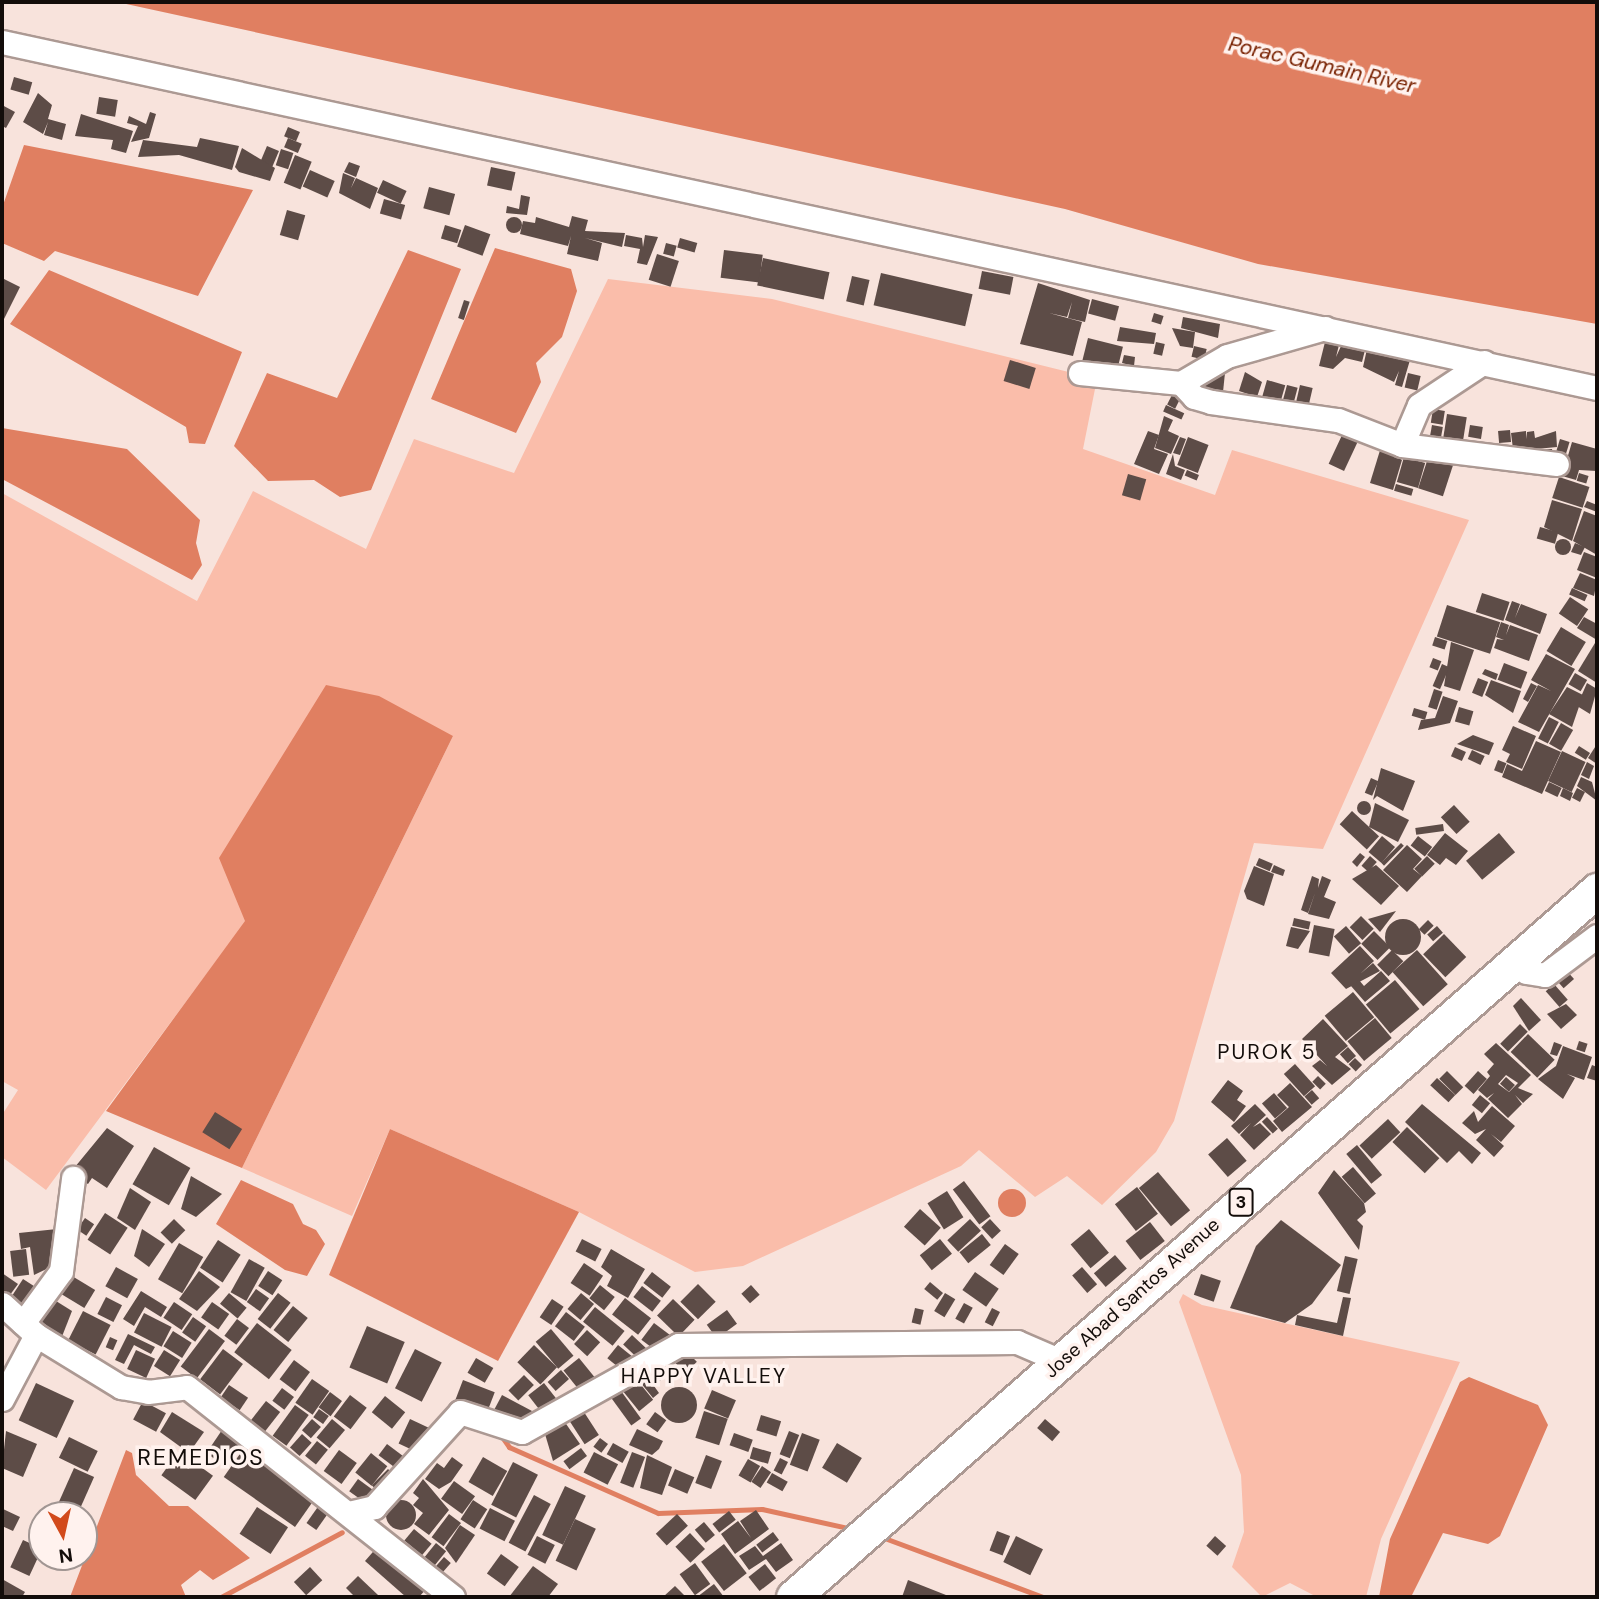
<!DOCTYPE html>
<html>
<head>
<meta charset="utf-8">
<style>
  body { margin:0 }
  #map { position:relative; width:1599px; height:1599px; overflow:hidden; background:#f8e3dc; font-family:"DM Sans",sans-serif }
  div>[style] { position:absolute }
  .green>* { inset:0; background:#fabdaa }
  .water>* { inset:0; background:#e07f61 }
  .round { border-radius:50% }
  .stream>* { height:5px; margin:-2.5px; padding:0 2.5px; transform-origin:2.5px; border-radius:2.5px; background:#e07f61 }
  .building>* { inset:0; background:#5d4c47; transform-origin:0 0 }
  .roads { filter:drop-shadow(2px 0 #ac9993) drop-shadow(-2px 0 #ac9993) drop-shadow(0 2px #ac9993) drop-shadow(0 -2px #ac9993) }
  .minor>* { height:23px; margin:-11.5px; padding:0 11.5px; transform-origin:11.5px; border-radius:11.5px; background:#fff }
  .highway>* { height:33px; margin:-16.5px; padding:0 16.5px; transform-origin:16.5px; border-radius:16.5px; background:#fff }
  span { translate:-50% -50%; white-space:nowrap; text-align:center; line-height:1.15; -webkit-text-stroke:7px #fff2ee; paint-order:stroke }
  .shield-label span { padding:2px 5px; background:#fff2ee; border:2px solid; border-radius:5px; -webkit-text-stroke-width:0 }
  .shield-label { font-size:18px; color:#130d0a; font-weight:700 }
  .street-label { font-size:19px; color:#130d0a }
  .water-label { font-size:21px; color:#782101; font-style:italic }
  .neighbourhood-label { font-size:21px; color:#130d0a; letter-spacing:2px }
  .quarter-label { font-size:23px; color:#130d0a; letter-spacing:2px }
  .frame { position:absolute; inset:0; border:4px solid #130d0a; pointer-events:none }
  .north { position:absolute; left:28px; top:1501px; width:70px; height:70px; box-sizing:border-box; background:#fff2ee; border:2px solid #a19693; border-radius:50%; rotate:172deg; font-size:19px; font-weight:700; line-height:28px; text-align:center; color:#130d0a }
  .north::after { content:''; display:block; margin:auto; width:24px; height:32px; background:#d24a1b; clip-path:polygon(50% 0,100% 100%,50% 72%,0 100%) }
</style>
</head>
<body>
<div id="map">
  <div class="green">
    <i style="clip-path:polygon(608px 279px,772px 299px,1097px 379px,1083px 449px,1215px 495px,1232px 450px,1469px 520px,1323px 849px,1254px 843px,1174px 1121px,1156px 1152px,1102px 1205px,1067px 1176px,1035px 1197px,979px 1150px,961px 1166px,743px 1266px,695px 1272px,579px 1212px,390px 1129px,352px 1216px,242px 1168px,453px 736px,246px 921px,46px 1190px,2px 1157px,2px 1115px,18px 1090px,2px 1081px,2px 493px,197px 601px,253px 491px,366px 549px,414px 439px,514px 473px)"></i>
    <i style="clip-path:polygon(1183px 1294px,1202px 1305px,1460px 1362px,1381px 1539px,1366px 1597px,1317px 1597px,1290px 1583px,1262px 1597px,1232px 1567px,1244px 1532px,1241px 1475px,1179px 1302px)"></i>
  </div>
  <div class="water">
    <i style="clip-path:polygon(117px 2px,1597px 2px,1597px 324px,1258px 264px,1065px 209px)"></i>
    <i style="clip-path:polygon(24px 145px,253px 190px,198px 296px,55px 251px,44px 261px,2px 243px,2px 208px)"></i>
    <i style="clip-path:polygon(495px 248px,571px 269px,577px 291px,562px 337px,536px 363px,541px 382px,516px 433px,431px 399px)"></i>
    <i style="clip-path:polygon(408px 250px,461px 269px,371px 490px,340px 497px,314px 480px,268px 481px,234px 446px,267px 373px,337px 398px)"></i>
    <i style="clip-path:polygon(49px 270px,242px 352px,205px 444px,189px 443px,186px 427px,10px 324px)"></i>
    <i style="clip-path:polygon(2px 428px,127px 449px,200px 520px,196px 543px,202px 565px,192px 580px,2px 479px)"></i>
    <i style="clip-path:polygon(326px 685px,379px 696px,453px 736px,242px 1168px,106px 1111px,245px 921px,219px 858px)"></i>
    <i style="clip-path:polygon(390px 1129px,579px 1212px,498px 1361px,329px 1275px)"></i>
    <i style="clip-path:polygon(241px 1180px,293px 1204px,303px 1224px,316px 1230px,325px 1244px,307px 1276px,285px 1270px,216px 1224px)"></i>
    <i class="round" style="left:998px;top:1189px;width:28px;height:28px"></i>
    <i style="clip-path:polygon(1469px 1377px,1538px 1405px,1548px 1425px,1500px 1536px,1488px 1544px,1443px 1533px,1411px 1597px,1379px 1597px,1390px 1539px,1460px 1382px)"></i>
    <i style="clip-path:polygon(126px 1450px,132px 1453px,136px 1475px,169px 1506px,188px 1506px,250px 1558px,213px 1580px,200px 1570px,181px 1585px,186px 1597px,70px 1597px)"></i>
  </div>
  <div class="stream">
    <i style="left:500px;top:1434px;width:16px;rotate:55deg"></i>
    <i style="left:509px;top:1447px;width:163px;rotate:23.9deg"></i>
    <i style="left:658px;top:1513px;width:104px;rotate:-2.2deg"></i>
    <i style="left:762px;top:1509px;width:92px;rotate:12.5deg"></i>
    <i style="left:879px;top:1536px;width:175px;rotate:20.4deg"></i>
    <i style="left:221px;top:1597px;width:137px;rotate:-28.2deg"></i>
  </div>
  <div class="building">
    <i style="left:14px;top:77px;width:19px;height:13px;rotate:16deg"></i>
    <i style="clip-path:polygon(38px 93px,52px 105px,48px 119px,66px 124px,62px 140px,44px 135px,48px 122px,43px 134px,23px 122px)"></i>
    <i style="left:99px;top:97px;width:19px;height:17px;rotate:9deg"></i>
    <i style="clip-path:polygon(2px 105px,15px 112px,6px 128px,2px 126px)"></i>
    <i style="clip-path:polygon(150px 112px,156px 114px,149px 138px,131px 142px,138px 126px,127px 123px,129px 116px,146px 124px)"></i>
    <i style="clip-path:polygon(81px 114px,133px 131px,126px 153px,111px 149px,113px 140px,75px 136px)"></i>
    <i style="left:288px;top:127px;width:13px;height:10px;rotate:23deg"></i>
    <i style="clip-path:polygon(200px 138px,239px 146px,232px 170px,179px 155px,138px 157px,143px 140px,197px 147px)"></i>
    <i style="left:288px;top:138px;width:15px;height:10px;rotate:23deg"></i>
    <i style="left:267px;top:146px;width:13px;height:17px;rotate:23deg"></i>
    <i style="clip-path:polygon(242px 148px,275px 168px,270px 181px,239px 172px,235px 167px)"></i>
    <i style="left:281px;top:149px;width:13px;height:17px;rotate:18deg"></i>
    <i style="left:295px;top:155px;width:18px;height:30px;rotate:22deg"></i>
    <i style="clip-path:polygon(349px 162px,360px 166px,356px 177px,344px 172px)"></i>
    <i style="left:491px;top:167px;width:25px;height:19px;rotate:12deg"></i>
    <i style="left:310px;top:170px;width:27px;height:18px;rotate:24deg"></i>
    <i style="clip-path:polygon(343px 173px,355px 178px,351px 188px,356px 178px,378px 188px,370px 209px,339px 193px)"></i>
    <i style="left:383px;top:180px;width:26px;height:14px;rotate:25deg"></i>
    <i style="left:429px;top:187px;width:27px;height:22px;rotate:15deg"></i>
    <i style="clip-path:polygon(521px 195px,530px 197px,527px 215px,506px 213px,507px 206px,519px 209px)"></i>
    <i style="left:384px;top:199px;width:22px;height:15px;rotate:16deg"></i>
    <i style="left:287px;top:210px;width:19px;height:26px;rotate:16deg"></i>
    <i style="clip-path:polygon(572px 216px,588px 220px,585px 231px,625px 233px,622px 247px,585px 238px,602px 243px,598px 261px,567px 254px,571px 236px,568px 246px,520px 234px,523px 221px,535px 223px,536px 217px,569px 227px)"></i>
    <i class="round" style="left:506px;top:217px;width:16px;height:16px"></i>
    <i style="left:445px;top:225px;width:17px;height:14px;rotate:17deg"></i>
    <i style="left:465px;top:225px;width:27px;height:23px;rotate:20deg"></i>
    <i style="clip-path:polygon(626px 235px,642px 238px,643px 247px,645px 235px,658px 237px,647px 265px,637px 263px,640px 249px,624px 246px)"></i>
    <i style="left:680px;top:238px;width:18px;height:10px;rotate:16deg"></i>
    <i style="left:666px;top:243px;width:11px;height:11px;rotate:15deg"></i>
    <i style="left:724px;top:250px;width:39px;height:28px;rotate:7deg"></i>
    <i style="left:657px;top:254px;width:23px;height:27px;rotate:18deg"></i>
    <i style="left:763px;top:258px;width:68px;height:28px;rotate:12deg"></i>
    <i style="left:982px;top:271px;width:32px;height:18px;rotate:11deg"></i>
    <i style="left:881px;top:273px;width:94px;height:33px;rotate:13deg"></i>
    <i style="left:852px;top:276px;width:18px;height:26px;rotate:13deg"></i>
    <i style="clip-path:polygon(2px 278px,20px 287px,2px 323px)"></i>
    <i style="clip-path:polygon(1038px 283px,1090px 300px,1085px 322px,1068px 318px,1072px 302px,1067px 317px,1049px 313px,1082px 322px,1073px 356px,1020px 344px)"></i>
    <i style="left:1092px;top:299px;width:28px;height:15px;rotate:15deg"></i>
    <i style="left:464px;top:300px;width:6px;height:19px;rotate:18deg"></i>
    <i style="left:1154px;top:313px;width:10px;height:9px;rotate:17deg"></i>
    <i style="clip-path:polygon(1183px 317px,1220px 324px,1218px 338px,1181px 328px)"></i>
    <i style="clip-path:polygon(1120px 327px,1156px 333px,1154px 344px,1117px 341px)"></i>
    <i style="clip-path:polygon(1172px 328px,1195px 332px,1193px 348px,1180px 346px)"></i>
    <i style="left:1088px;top:338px;width:36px;height:26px;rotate:14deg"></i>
    <i style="clip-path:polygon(1326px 338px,1340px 341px,1336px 357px,1342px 344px,1365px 350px,1362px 362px,1345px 358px,1333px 369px,1319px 366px)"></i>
    <i style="left:1156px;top:342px;width:9px;height:12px;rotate:13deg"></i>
    <i style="left:1194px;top:346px;width:13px;height:11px;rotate:13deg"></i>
    <i style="clip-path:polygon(1367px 349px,1410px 360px,1402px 387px,1395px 385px,1399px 371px,1394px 382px,1363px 367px)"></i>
    <i style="clip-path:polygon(1124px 355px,1135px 357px,1134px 366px,1122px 363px)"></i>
    <i style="left:1010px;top:360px;width:27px;height:22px;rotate:17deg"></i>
    <i style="left:1205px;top:372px;width:20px;height:24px;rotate:6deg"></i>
    <i style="clip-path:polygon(1245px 372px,1262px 382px,1257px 397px,1239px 391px)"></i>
    <i style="left:1408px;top:373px;width:13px;height:15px;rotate:13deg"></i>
    <i style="left:1267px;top:380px;width:19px;height:27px;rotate:16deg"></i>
    <i style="left:1287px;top:385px;width:11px;height:21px;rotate:15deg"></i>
    <i style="left:1300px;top:385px;width:13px;height:24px;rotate:13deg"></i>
    <i style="left:1173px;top:393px;width:9px;height:13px;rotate:27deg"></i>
    <i style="left:1166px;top:405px;width:20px;height:7px;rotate:24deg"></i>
    <i style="left:1433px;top:409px;width:12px;height:14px;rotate:9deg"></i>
    <i style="left:1447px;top:414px;width:20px;height:29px;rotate:9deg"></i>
    <i style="clip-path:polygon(1164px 416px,1173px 420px,1168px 431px,1179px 436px,1171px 454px,1155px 448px)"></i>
    <i style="left:1432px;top:425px;width:11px;height:14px;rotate:10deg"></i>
    <i style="left:1470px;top:425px;width:13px;height:12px;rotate:9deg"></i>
    <i style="left:1510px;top:430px;width:12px;height:12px;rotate:85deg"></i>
    <i style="clip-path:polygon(1148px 431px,1159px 435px,1154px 449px,1168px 454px,1159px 474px,1134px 464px)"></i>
    <i style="clip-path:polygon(1526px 431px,1526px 439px,1527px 432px,1534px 431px,1535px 438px,1556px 431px,1557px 447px,1536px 449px,1552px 449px,1554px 460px,1514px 457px,1511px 433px)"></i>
    <i style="left:1343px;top:433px;width:17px;height:34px;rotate:25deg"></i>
    <i style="clip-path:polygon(1180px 437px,1186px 439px,1180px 455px,1173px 453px)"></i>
    <i style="left:1188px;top:437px;width:22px;height:30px;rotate:21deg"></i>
    <i style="left:1560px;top:439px;width:10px;height:23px;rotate:17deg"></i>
    <i style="clip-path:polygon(1572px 442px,1597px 449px,1597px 471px,1579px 470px,1576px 480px,1562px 476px)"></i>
    <i style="clip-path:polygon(1381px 447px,1402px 460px,1393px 490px,1370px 483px)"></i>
    <i style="clip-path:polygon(1173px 454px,1175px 466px,1185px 470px,1181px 480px,1166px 474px)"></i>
    <i style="left:1429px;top:455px;width:26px;height:35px;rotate:18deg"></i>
    <i style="left:1404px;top:457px;width:22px;height:26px;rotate:16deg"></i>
    <i style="left:1187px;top:470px;width:13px;height:6px;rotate:23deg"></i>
    <i style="left:1579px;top:473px;width:10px;height:8px;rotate:17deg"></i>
    <i style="left:1128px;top:474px;width:19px;height:22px;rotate:16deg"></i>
    <i style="left:1559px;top:477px;width:32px;height:22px;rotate:18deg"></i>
    <i style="left:1396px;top:484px;width:18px;height:7px;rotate:16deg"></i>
    <i style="clip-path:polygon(1552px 500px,1582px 509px,1572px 541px,1544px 527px)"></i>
    <i style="clip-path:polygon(1587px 501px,1597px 505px,1597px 512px,1584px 507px)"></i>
    <i style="clip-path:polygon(1584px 511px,1597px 516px,1597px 555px,1573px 541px)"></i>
    <i style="left:1540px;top:527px;width:19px;height:12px;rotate:16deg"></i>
    <i class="round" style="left:1555px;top:539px;width:16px;height:16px"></i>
    <i style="clip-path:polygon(1575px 543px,1585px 547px,1581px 555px,1571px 552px)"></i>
    <i style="clip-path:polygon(1584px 552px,1597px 557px,1597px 578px,1577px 570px)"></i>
    <i style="clip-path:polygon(1580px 573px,1597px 580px,1594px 596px,1573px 588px)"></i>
    <i style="left:1572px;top:588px;width:17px;height:7px;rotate:24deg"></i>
    <i style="left:1482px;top:593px;width:29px;height:20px;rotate:18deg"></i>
    <i style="left:1570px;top:597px;width:22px;height:20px;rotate:34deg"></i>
    <i style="clip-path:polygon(1512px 601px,1520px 604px,1515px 618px,1521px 604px,1547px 614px,1540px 634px,1505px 620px)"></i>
    <i style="left:1447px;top:605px;width:56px;height:33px;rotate:18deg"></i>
    <i style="clip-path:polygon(1584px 617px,1597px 624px,1597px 640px,1577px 628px)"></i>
    <i style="clip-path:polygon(1501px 622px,1509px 625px,1506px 635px,1510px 625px,1538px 635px,1529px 661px,1494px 648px,1497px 639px,1504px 640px,1496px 637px)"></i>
    <i style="left:1561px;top:627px;width:29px;height:28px;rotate:31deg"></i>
    <i style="left:1435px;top:637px;width:13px;height:9px;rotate:18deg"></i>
    <i style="clip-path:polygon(1451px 642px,1474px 650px,1460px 691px,1444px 686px)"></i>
    <i style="clip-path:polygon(1595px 643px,1597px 644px,1597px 683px,1578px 671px)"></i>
    <i style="clip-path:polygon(1546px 654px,1575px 669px,1539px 732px,1518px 722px,1538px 685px,1551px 691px,1531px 680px)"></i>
    <i style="left:1433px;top:658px;width:9px;height:10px;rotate:21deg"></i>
    <i style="left:1504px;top:663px;width:25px;height:18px;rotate:21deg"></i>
    <i style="left:1442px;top:664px;width:8px;height:24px;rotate:23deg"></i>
    <i style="clip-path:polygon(1485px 669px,1498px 674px,1496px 680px,1482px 674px)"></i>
    <i style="left:1575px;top:673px;width:14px;height:13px;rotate:30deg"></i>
    <i style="left:1478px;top:678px;width:11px;height:16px;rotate:22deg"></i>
    <i style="clip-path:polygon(1491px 680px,1521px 691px,1513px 713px,1485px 695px)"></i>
    <i style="clip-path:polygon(1531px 683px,1537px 686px,1528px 702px,1523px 699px)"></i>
    <i style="clip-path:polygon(1587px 683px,1597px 689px,1590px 714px,1577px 706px)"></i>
    <i style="clip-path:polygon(1567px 687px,1583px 695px,1572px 727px,1549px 714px)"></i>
    <i style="left:1434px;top:689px;width:9px;height:19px;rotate:18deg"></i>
    <i style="clip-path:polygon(1443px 696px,1458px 701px,1450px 723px,1418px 730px,1421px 720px,1435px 718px)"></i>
    <i style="left:1459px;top:707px;width:15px;height:15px;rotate:16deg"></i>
    <i style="left:1414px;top:708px;width:14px;height:8px;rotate:17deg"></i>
    <i style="left:1549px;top:717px;width:11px;height:24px;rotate:27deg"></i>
    <i style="left:1561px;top:723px;width:14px;height:24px;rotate:30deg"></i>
    <i style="clip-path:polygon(1513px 726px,1536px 736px,1522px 769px,1506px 762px,1510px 754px,1502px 750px)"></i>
    <i style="clip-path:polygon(1473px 735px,1494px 743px,1489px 755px,1457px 744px)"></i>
    <i style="clip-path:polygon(1536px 741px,1561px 752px,1542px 794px,1502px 777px,1507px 764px,1522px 771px)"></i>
    <i style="clip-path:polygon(1597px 744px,1597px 764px,1588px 758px)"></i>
    <i style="left:1579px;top:746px;width:13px;height:8px;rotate:32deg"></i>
    <i style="left:1455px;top:747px;width:12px;height:10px;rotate:24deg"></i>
    <i style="left:1472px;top:750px;width:14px;height:10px;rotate:25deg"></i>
    <i style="left:1562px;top:751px;width:26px;height:33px;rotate:25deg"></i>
    <i style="left:1498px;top:760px;width:9px;height:11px;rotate:21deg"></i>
    <i style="clip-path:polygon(1587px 762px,1594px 766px,1589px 779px,1581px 775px)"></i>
    <i style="clip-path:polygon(1381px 768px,1415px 781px,1403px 811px,1377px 796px,1373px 800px)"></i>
    <i style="clip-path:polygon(1581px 777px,1592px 782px,1597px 801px,1577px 786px)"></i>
    <i style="left:1371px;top:778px;width:8px;height:16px;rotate:23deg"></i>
    <i style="left:1549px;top:782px;width:14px;height:10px;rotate:25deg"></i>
    <i style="clip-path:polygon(1563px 788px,1573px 793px,1570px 801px,1560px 796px)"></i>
    <i style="left:1577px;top:788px;width:9px;height:11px;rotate:27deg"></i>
    <i class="round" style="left:1357px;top:801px;width:14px;height:14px"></i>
    <i style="clip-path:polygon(1375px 803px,1409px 820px,1398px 842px,1369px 827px)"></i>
    <i style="left:1454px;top:805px;width:23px;height:18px;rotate:47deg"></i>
    <i style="left:1352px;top:811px;width:37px;height:18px;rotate:43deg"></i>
    <i style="left:1443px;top:824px;width:7px;height:28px;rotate:82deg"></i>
    <i style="clip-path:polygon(1445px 833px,1468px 851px,1456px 865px,1446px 858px,1440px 865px,1427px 855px)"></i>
    <i style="left:1499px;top:833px;width:25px;height:43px;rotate:50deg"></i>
    <i style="left:1382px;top:836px;width:17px;height:21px;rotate:40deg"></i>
    <i style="left:1418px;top:836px;width:18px;height:12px;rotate:38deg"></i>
    <i style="left:1401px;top:843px;width:4px;height:28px;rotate:45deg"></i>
    <i style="clip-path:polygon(1407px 845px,1422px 859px,1413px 869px,1422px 876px,1407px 892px,1383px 870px)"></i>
    <i style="clip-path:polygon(1360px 853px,1365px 857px,1357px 867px,1352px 862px)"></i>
    <i style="left:1370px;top:856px;width:9px;height:13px;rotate:41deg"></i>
    <i style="left:1427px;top:856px;width:11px;height:18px;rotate:45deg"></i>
    <i style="left:1259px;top:858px;width:15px;height:8px;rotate:23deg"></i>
    <i style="clip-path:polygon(1274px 865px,1285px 870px,1283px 876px,1271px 872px)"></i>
    <i style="clip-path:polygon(1376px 865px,1399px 886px,1381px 905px,1352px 879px)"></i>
    <i style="clip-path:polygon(1254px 866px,1274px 874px,1264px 906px,1247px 899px,1244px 891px)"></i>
    <i style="clip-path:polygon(1312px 876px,1319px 879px,1318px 888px,1322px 876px,1331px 880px,1324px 897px,1336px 902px,1329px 919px,1308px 914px,1315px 893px,1308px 913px,1301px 910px)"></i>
    <i style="clip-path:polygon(1396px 911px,1380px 932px,1368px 919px)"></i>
    <i style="left:1361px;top:916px;width:18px;height:16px;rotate:45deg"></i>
    <i style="left:1294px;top:918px;width:17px;height:8px;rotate:13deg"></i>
    <i class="round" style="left:1385px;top:919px;width:36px;height:36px"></i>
    <i style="left:1428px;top:920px;width:8px;height:13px;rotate:45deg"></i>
    <i style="left:1314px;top:925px;width:21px;height:28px;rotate:11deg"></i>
    <i style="left:1346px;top:926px;width:23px;height:16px;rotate:49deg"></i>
    <i style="left:1437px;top:926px;width:9px;height:13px;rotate:49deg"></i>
    <i style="clip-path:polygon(1291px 927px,1310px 931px,1298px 949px,1286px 946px)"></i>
    <i style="left:1374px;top:931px;width:23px;height:18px;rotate:45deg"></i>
    <i style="left:1444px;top:934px;width:32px;height:29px;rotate:46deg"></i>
    <i style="clip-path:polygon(1360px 946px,1374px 961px,1360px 974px,1373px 963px,1380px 971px,1346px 989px,1331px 973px)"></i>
    <i style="left:1392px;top:950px;width:16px;height:21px;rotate:45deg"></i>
    <i style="left:1417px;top:950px;width:46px;height:33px;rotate:48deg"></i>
    <i style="left:1566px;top:970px;width:12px;height:14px;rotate:48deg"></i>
    <i style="clip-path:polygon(1381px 971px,1390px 981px,1365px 1002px,1351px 986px,1359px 980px,1364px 986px)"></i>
    <i style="left:1395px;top:980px;width:38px;height:38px;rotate:50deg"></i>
    <i style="left:1554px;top:984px;width:21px;height:11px;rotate:49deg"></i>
    <i style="left:1353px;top:992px;width:33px;height:37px;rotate:50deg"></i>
    <i style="clip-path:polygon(1521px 998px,1541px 1020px,1529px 1031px,1513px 1006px)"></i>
    <i style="clip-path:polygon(1566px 1004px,1577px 1015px,1561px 1029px,1547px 1014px)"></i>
    <i style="left:1375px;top:1018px;width:26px;height:36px;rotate:50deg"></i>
    <i style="clip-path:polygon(1323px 1019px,1348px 1046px,1335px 1057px,1351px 1069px,1332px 1085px,1312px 1066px,1320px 1060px,1327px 1066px,1302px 1039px)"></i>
    <i style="left:1520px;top:1024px;width:11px;height:28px;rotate:45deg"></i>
    <i style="left:1528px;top:1034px;width:37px;height:25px;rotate:44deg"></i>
    <i style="left:1579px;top:1041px;width:9px;height:9px;rotate:18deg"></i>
    <i style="clip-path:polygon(1554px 1042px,1562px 1045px,1557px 1056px,1550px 1054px)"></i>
    <i style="clip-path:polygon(evenodd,1496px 1043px,1531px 1075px,1518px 1088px,1533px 1094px,1523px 1103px,1515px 1095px,1522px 1104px,1508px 1118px,1488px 1099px,1494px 1093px,1487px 1098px,1478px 1090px,1490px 1076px,1487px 1072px,1494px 1064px,1484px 1054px,1496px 1043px,1506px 1075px,1518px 1083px,1509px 1092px,1498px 1084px,1506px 1075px)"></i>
    <i style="clip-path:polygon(1563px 1046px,1592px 1057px,1584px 1080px,1567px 1074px,1575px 1078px,1563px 1099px,1538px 1079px,1556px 1066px)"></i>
    <i style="left:1348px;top:1047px;width:12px;height:11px;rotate:48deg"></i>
    <i style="left:1355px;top:1058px;width:10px;height:9px;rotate:45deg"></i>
    <i style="left:1295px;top:1064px;width:30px;height:15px;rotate:48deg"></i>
    <i style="clip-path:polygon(1592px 1065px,1597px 1067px,1597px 1081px,1587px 1078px)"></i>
    <i style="left:1447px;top:1071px;width:23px;height:11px;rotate:45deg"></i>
    <i style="left:1478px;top:1071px;width:12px;height:20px;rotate:42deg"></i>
    <i style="left:1318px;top:1076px;width:11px;height:8px;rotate:45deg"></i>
    <i style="left:1506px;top:1077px;width:12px;height:9px;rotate:42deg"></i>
    <i style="left:1437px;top:1078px;width:25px;height:10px;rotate:43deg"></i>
    <i style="clip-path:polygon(1228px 1080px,1243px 1091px,1237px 1100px,1246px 1106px,1234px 1122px,1211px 1102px)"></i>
    <i style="clip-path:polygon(1290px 1083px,1312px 1107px,1282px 1132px,1273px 1121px,1289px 1107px,1277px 1095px)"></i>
    <i style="left:1312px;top:1090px;width:11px;height:10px;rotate:49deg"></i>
    <i style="left:1274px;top:1093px;width:20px;height:16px;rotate:49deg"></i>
    <i style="left:1480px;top:1095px;width:13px;height:13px;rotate:39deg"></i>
    <i style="clip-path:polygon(1255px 1104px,1266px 1115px,1253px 1127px,1260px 1123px,1271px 1134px,1254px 1150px,1240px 1135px,1251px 1123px,1239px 1134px,1231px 1126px)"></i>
    <i style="clip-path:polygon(1422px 1104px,1481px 1153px,1472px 1164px,1459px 1151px,1447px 1163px,1405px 1122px)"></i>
    <i style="clip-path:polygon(1492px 1106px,1515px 1126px,1501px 1142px,1491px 1134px,1504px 1146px,1494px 1157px,1476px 1140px,1486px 1129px,1475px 1134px,1462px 1123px,1474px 1111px,1478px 1122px)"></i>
    <i style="left:215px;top:1112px;width:32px;height:24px;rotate:32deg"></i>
    <i style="left:1267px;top:1117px;width:16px;height:7px;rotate:47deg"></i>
    <i style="left:1388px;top:1119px;width:18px;height:39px;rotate:47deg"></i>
    <i style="left:1407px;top:1127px;width:45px;height:21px;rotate:44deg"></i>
    <i style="clip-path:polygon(107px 1128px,134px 1146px,107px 1188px,92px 1178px,88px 1184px,70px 1173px)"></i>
    <i style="left:1227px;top:1138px;width:30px;height:25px;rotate:49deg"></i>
    <i style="left:1357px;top:1145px;width:39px;height:14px;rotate:50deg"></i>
    <i style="left:154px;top:1147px;width:42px;height:43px;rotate:30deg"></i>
    <i style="left:1353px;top:1167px;width:35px;height:15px;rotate:49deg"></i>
    <i style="clip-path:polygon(1334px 1170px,1364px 1203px,1366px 1212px,1357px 1220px,1363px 1226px,1359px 1250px,1318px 1193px)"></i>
    <i style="left:1158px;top:1172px;width:50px;height:25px;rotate:50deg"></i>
    <i style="clip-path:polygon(191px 1176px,222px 1194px,196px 1217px,181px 1209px)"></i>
    <i style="left:964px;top:1181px;width:44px;height:14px;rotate:53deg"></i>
    <i style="left:1137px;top:1187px;width:34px;height:28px;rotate:52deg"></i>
    <i style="clip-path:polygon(130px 1188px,151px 1202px,135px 1230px,117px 1218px)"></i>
    <i style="left:947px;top:1191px;width:31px;height:23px;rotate:58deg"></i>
    <i style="left:920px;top:1209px;width:28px;height:24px;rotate:42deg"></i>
    <i style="left:105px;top:1213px;width:27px;height:32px;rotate:33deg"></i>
    <i style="left:85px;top:1218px;width:11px;height:14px;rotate:34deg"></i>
    <i style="left:174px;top:1219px;width:16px;height:19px;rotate:45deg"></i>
    <i style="left:970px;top:1219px;width:16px;height:31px;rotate:47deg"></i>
    <i style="left:990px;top:1219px;width:16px;height:12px;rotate:47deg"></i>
    <i style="clip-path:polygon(1281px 1220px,1341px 1265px,1312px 1304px,1285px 1323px,1230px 1308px,1256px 1246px)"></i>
    <i style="left:1150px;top:1222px;width:24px;height:31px;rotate:52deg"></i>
    <i style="clip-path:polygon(57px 1229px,61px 1262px,34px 1275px,30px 1247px,21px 1249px,19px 1233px)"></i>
    <i style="clip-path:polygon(142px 1229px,165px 1244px,149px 1267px,134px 1256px)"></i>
    <i style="left:1089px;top:1229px;width:31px;height:24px;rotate:50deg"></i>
    <i style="left:982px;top:1234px;width:14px;height:29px;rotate:51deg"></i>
    <i style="left:582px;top:1239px;width:22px;height:14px;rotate:27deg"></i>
    <i style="left:940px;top:1239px;width:19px;height:26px;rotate:51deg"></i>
    <i style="left:218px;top:1240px;width:27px;height:33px;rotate:33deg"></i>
    <i style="left:179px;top:1243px;width:28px;height:42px;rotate:30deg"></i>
    <i style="left:1005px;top:1244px;width:17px;height:26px;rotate:36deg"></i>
    <i style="left:26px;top:1249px;width:26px;height:16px;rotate:83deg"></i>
    <i style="clip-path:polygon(611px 1249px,645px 1269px,628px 1298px,607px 1286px,612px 1276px,601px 1267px)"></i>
    <i style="left:1115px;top:1255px;width:18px;height:28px;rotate:49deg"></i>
    <i style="left:1345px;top:1256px;width:13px;height:36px;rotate:13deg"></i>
    <i style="left:249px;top:1259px;width:18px;height:38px;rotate:29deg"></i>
    <i style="left:584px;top:1263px;width:23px;height:24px;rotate:34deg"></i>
    <i style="left:116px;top:1267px;width:25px;height:22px;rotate:29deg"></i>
    <i style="left:1082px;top:1267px;width:23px;height:13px;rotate:49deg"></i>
    <i style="clip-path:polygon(199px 1271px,220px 1287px,197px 1311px,179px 1299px)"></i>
    <i style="left:268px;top:1271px;width:17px;height:18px;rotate:33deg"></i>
    <i style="left:652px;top:1272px;width:24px;height:14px;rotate:38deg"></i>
    <i style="left:975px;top:1272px;width:29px;height:22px;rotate:35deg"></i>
    <i style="clip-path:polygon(2px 1273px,18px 1284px,7px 1299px,2px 1294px)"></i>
    <i style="left:1201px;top:1274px;width:21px;height:22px;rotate:19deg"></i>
    <i style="left:72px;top:1276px;width:27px;height:21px;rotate:31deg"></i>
    <i style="left:23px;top:1279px;width:24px;height:26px;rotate:33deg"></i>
    <i style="left:930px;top:1282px;width:17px;height:9px;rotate:40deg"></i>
    <i style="left:698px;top:1284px;width:25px;height:25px;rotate:45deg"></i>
    <i style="left:600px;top:1285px;width:19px;height:17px;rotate:39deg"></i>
    <i style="left:751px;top:1285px;width:13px;height:13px;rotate:48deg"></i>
    <i style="left:642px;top:1286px;width:24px;height:14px;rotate:38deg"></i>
    <i style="left:256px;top:1289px;width:16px;height:16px;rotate:35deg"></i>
    <i style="clip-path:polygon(141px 1291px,167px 1307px,161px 1317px,145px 1307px,134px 1326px,123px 1319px)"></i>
    <i style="left:229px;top:1293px;width:23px;height:14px;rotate:40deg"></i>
    <i style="left:278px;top:1293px;width:16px;height:33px;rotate:38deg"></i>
    <i style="left:581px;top:1293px;width:17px;height:21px;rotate:40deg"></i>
    <i style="left:945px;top:1293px;width:12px;height:21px;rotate:31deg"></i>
    <i style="clip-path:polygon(48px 1296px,72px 1311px,61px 1339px,34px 1318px)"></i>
    <i style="left:106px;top:1297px;width:18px;height:19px;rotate:27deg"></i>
    <i style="clip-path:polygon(1343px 1297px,1351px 1298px,1343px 1336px,1295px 1325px,1297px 1315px,1337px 1323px)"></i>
    <i style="left:625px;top:1298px;width:33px;height:21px;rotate:38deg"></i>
    <i style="left:552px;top:1299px;width:14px;height:22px;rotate:34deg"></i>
    <i style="left:673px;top:1299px;width:30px;height:23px;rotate:44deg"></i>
    <i style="left:174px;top:1302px;width:22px;height:19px;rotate:34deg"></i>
    <i style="left:212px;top:1302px;width:21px;height:19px;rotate:35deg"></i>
    <i style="left:964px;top:1303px;width:10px;height:18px;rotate:29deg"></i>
    <i style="left:293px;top:1306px;width:19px;height:31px;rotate:39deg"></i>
    <i style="left:595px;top:1307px;width:38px;height:19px;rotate:39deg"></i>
    <i style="left:915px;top:1308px;width:9px;height:15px;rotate:13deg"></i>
    <i style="left:992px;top:1308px;width:9px;height:16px;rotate:27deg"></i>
    <i style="left:727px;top:1310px;width:17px;height:25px;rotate:54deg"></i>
    <i style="left:83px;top:1311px;width:31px;height:33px;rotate:27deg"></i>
    <i style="left:566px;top:1312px;width:24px;height:18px;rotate:38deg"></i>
    <i style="left:144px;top:1313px;width:31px;height:22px;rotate:27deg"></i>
    <i style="left:193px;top:1317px;width:16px;height:19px;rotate:35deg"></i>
    <i style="left:237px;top:1319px;width:15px;height:21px;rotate:37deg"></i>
    <i style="left:257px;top:1323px;width:44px;height:37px;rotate:38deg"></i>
    <i style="left:654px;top:1323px;width:20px;height:21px;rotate:37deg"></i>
    <i style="left:367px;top:1326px;width:41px;height:45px;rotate:23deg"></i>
    <i style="left:209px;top:1329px;width:20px;height:47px;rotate:37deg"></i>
    <i style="left:551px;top:1329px;width:35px;height:20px;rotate:50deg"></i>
    <i style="left:587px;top:1330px;width:18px;height:19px;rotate:43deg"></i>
    <i style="left:173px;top:1331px;width:22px;height:18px;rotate:32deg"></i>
    <i style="clip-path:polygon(128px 1334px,155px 1347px,151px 1354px,134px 1345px,124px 1364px,115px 1360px)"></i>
    <i style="left:632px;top:1335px;width:23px;height:13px;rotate:43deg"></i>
    <i style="left:110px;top:1337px;width:8px;height:11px;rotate:23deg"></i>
    <i style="left:534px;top:1345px;width:32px;height:24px;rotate:44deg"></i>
    <i style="left:618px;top:1345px;width:22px;height:17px;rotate:39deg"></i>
    <i style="left:682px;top:1347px;width:21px;height:16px;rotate:45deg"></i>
    <i style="left:223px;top:1349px;width:25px;height:38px;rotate:37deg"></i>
    <i style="left:415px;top:1349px;width:30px;height:44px;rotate:27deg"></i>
    <i style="left:136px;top:1350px;width:21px;height:21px;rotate:25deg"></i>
    <i style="left:164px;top:1350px;width:19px;height:19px;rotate:32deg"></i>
    <i style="left:664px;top:1355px;width:23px;height:13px;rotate:49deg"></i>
    <i style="left:476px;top:1358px;width:20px;height:17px;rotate:30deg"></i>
    <i style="left:579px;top:1358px;width:32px;height:20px;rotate:51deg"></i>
    <i style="left:294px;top:1360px;width:20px;height:24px;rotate:37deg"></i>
    <i style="clip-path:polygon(652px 1364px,663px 1378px,654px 1386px,659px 1393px,653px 1398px,636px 1377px)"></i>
    <i style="left:561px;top:1370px;width:12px;height:18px;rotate:48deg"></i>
    <i style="left:524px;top:1375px;width:14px;height:22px;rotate:45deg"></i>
    <i style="left:633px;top:1375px;width:32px;height:18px;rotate:51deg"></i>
    <i style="left:312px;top:1379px;width:21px;height:29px;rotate:35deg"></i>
    <i style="left:463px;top:1380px;width:34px;height:23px;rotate:21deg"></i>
    <i style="left:36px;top:1383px;width:42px;height:41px;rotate:25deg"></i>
    <i style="left:544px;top:1383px;width:23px;height:20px;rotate:52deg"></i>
    <i style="left:229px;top:1385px;width:23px;height:15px;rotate:34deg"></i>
    <i class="round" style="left:661px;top:1387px;width:36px;height:36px"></i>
    <i style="left:282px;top:1388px;width:15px;height:16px;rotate:37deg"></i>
    <i style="left:712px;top:1390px;width:26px;height:20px;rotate:23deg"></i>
    <i style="left:621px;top:1391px;width:34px;height:12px;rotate:54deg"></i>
    <i style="left:330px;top:1392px;width:15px;height:19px;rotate:37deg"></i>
    <i style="left:350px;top:1395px;width:21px;height:27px;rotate:37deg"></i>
    <i style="left:502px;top:1395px;width:34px;height:22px;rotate:28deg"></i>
    <i style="left:385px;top:1396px;width:26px;height:21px;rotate:39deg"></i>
    <i style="left:143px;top:1401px;width:26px;height:21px;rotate:28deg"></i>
    <i style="left:266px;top:1401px;width:18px;height:26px;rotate:38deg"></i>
    <i style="left:295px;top:1405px;width:17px;height:38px;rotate:36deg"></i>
    <i style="left:319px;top:1409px;width:12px;height:10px;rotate:35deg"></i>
    <i style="left:582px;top:1409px;width:31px;height:17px;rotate:57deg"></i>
    <i style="left:704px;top:1411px;width:25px;height:28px;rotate:18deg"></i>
    <i style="clip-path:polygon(172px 1412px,204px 1432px,189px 1453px,160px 1432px)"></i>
    <i style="left:655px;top:1412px;width:14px;height:15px;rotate:36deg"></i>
    <i style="left:761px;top:1415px;width:21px;height:16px;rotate:17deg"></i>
    <i style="left:312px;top:1419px;width:12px;height:15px;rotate:42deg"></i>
    <i style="left:332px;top:1419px;width:17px;height:24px;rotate:40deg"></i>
    <i style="left:410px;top:1419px;width:23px;height:27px;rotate:25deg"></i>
    <i style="left:1045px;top:1419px;width:20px;height:12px;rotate:41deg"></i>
    <i style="clip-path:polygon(564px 1421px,580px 1444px,553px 1461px,545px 1434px)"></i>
    <i style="clip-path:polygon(637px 1429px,663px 1441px,659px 1449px,652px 1455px,629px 1445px)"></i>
    <i style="left:222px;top:1430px;width:23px;height:28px;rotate:34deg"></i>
    <i style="clip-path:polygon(6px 1431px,37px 1444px,23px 1477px,2px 1468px)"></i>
    <i style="left:789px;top:1431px;width:11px;height:25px;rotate:22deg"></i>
    <i style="left:734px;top:1433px;width:20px;height:13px;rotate:20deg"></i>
    <i style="left:802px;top:1433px;width:19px;height:34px;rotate:21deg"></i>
    <i style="left:302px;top:1434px;width:13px;height:18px;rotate:42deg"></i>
    <i style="left:69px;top:1437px;width:32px;height:23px;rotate:26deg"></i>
    <i style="left:600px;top:1438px;width:10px;height:11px;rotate:37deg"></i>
    <i style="left:249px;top:1441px;width:87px;height:44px;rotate:35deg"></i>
    <i style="left:317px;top:1441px;width:14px;height:19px;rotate:39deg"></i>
    <i style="left:613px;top:1443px;width:18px;height:13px;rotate:29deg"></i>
    <i style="left:837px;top:1443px;width:29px;height:29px;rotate:31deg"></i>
    <i style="left:387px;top:1444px;width:20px;height:14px;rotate:37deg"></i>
    <i style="left:753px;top:1447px;width:19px;height:12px;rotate:16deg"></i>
    <i style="left:581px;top:1448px;width:10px;height:22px;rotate:53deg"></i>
    <i style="left:339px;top:1450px;width:22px;height:26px;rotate:36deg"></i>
    <i style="left:179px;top:1451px;width:42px;height:30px;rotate:36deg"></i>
    <i style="left:594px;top:1452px;width:27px;height:23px;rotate:27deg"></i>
    <i style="left:632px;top:1452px;width:14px;height:33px;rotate:21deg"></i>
    <i style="left:371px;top:1453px;width:21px;height:25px;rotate:39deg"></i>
    <i style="clip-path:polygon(647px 1455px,672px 1467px,662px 1495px,640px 1488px)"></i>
    <i style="left:706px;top:1455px;width:17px;height:30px;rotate:21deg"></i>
    <i style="clip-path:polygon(452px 1457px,463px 1465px,451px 1482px,439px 1489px,425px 1479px,437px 1463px,444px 1468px)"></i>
    <i style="left:483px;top:1457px;width:28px;height:29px;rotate:30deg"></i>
    <i style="left:780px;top:1458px;width:9px;height:14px;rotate:27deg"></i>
    <i style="left:748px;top:1459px;width:14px;height:19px;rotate:30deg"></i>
    <i style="left:513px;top:1462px;width:28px;height:48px;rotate:27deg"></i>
    <i style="left:762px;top:1466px;width:11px;height:19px;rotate:34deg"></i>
    <i style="left:74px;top:1468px;width:22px;height:38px;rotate:24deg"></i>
    <i style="left:388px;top:1469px;width:10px;height:23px;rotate:45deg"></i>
    <i style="left:675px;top:1469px;width:21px;height:18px;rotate:23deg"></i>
    <i style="left:772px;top:1473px;width:18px;height:11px;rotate:29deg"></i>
    <i style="left:358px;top:1479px;width:19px;height:15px;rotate:36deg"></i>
    <i style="clip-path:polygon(423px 1479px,449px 1510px,429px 1535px,414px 1524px,423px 1513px,413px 1505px,419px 1498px,413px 1493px)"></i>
    <i style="left:454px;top:1481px;width:26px;height:22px;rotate:36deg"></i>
    <i style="left:565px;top:1486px;width:23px;height:54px;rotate:25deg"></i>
    <i style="left:534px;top:1495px;width:19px;height:54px;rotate:28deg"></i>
    <i style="left:473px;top:1500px;width:17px;height:23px;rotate:33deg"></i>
    <i class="round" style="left:386px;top:1500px;width:30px;height:30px"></i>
    <i style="left:322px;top:1501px;width:12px;height:27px;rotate:35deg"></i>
    <i style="left:257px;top:1507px;width:37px;height:32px;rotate:33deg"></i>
    <i style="left:490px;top:1508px;width:28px;height:23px;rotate:27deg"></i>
    <i style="clip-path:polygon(3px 1509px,20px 1517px,13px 1531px,2px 1526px)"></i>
    <i style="clip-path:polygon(756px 1510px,769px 1529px,735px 1554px,721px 1534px,738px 1521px,751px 1538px,740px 1521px)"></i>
    <i style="left:729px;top:1511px;width:11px;height:21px;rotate:52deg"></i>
    <i style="left:449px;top:1514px;width:15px;height:29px;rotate:37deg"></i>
    <i style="left:677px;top:1514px;width:16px;height:29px;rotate:47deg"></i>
    <i style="left:575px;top:1519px;width:23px;height:46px;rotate:25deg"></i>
    <i style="left:704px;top:1522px;width:17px;height:12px;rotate:50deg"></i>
    <i style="clip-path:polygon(460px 1525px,475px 1535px,456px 1563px,445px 1548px)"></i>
    <i style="left:414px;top:1529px;width:23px;height:15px;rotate:40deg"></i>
    <i style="left:997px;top:1531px;width:14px;height:21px;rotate:21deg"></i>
    <i style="left:773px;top:1532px;width:10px;height:21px;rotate:53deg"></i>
    <i style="left:690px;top:1533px;width:22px;height:20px;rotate:47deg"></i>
    <i style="left:537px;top:1536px;width:20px;height:21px;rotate:27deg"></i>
    <i style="left:1016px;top:1536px;width:30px;height:29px;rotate:26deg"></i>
    <i style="left:1215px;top:1536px;width:15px;height:13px;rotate:42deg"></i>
    <i style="left:23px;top:1540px;width:21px;height:30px;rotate:25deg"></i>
    <i style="left:436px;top:1543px;width:13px;height:18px;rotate:39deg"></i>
    <i style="clip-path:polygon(781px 1543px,793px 1560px,776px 1572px,766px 1559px,749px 1570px,739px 1556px,755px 1546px,763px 1556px)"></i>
    <i style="left:724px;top:1544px;width:37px;height:29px;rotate:52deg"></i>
    <i style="clip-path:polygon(379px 1545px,427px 1588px,419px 1597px,406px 1597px,365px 1561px)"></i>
    <i style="left:501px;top:1554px;width:22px;height:24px;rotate:36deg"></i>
    <i style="left:444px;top:1557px;width:9px;height:13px;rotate:41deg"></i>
    <i style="left:695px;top:1563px;width:26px;height:19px;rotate:54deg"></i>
    <i style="left:765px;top:1564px;width:18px;height:21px;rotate:52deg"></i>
    <i style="clip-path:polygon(533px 1566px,558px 1584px,548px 1597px,509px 1597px)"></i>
    <i style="left:310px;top:1567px;width:18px;height:22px;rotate:47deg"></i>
    <i style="clip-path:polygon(358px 1576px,378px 1595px,376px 1597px,355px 1597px,346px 1588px)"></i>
    <i style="clip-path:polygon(2px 1579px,25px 1592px,22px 1597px,2px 1597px)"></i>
    <i style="clip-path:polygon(908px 1580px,951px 1597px,902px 1597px)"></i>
    <i style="clip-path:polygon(714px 1584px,724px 1597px,697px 1597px)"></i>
    <i style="clip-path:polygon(675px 1586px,686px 1597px,663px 1597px)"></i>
  </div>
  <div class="roads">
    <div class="minor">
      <i style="left:2px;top:42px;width:1632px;rotate:12.24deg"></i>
      <i style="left:1080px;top:373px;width:101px;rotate:5.7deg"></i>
      <i style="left:1181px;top:383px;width:53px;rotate:-30.4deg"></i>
      <i style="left:1227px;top:356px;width:102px;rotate:-15.9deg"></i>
      <i style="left:1181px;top:383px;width:19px;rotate:47deg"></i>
      <i style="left:1194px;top:397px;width:18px;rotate:16deg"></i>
      <i style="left:1211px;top:402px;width:128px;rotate:8.1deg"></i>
      <i style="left:1338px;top:420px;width:69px;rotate:21.3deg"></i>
      <i style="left:1402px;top:445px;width:43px;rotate:-67deg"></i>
      <i style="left:1419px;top:405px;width:78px;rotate:-33.5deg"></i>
      <i style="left:1402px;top:445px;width:156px;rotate:7deg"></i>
      <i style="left:1515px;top:960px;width:16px;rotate:47deg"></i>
      <i style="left:1526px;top:972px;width:19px;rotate:9deg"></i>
      <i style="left:1545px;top:975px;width:65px;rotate:-36.9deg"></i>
      <i style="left:2px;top:1304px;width:46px;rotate:42.4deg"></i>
      <i style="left:36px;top:1335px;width:100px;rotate:31.5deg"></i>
      <i style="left:121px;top:1387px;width:27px;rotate:10deg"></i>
      <i style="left:148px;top:1392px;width:39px;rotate:-7deg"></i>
      <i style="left:187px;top:1387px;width:339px;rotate:38.3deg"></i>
      <i style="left:23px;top:1323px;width:64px;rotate:-53.8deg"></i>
      <i style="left:61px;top:1271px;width:94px;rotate:-82.6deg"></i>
      <i style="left:2px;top:1399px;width:72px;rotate:-62deg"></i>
      <i style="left:353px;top:1512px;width:22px;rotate:-13deg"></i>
      <i style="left:374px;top:1507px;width:128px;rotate:-47.8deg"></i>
      <i style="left:460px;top:1412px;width:65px;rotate:17.9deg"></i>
      <i style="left:522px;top:1432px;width:179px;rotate:-29.1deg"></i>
      <i style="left:678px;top:1345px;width:339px;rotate:-0.5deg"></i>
      <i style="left:1017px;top:1342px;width:48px;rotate:23.4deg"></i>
    </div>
    <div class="highway">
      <i style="left:793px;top:1597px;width:1071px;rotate:-41.33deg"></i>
    </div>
  </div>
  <div class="shield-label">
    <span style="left:1241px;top:1202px">3</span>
  </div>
  <div class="street-label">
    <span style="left:1132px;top:1298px;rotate:-42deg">Jose Abad Santos Avenue</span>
  </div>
  <div class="water-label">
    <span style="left:1322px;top:65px;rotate:13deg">Porac Gumain River</span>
  </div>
  <div class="neighbourhood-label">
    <span style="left:1267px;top:1052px">PUROK 5</span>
    <span style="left:704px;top:1376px">HAPPY VALLEY</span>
  </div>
  <div class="quarter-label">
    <span style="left:201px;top:1457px">REMEDIOS</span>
  </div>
  <div class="frame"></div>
  <div class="north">N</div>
</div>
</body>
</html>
